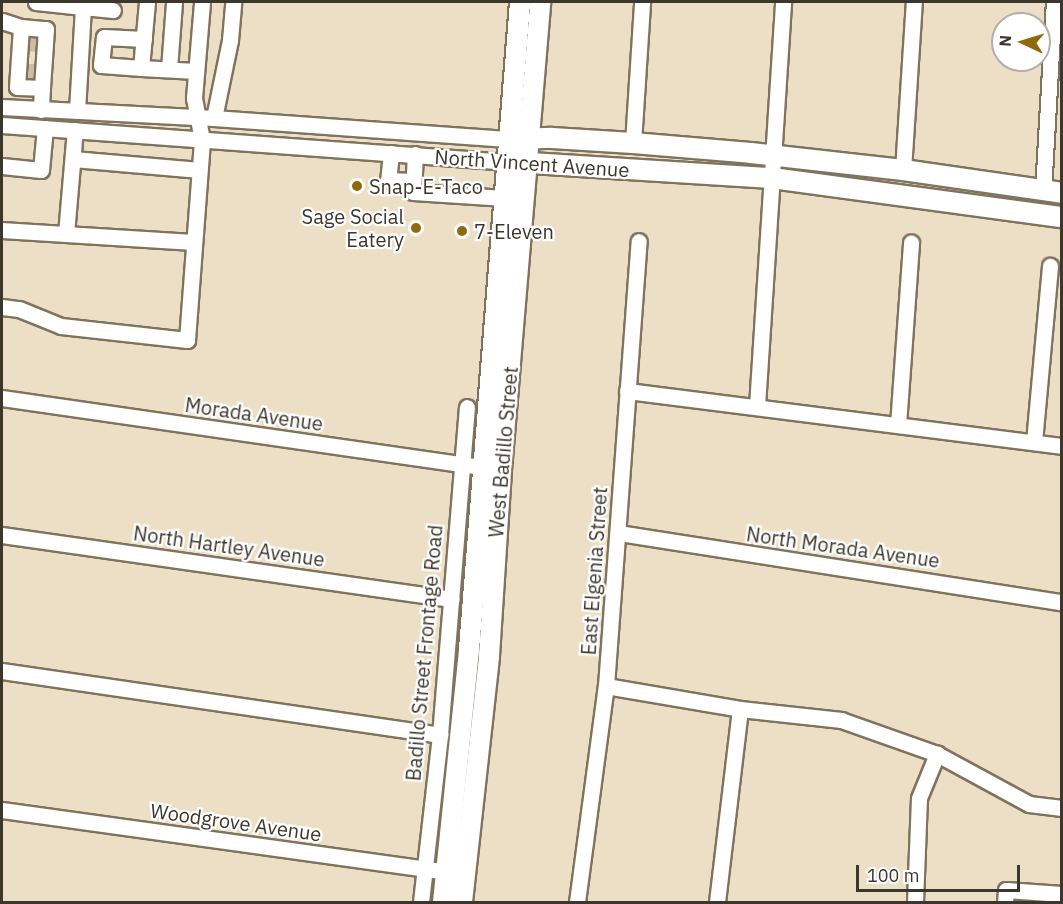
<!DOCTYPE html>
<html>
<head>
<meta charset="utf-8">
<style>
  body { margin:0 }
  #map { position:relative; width:1063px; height:904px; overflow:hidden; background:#ecdfc6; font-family:"IBM Plex Sans",sans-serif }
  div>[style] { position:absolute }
  .minor-tunnel>* { height:15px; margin-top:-7.5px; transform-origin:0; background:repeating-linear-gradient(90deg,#c9bda7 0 15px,transparent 0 23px) }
  .roads { filter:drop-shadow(2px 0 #7f735d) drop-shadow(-2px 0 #7f735d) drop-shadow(0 2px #7f735d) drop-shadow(0 -2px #7f735d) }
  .minor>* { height:15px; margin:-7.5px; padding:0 7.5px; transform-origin:7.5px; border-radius:7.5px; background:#fff }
  .major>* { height:20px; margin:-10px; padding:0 10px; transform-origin:10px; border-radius:10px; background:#fff }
  .dots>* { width:16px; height:16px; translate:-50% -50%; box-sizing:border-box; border:3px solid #fff; border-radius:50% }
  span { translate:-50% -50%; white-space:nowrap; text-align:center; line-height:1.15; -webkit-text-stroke:4.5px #fff; paint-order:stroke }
  .street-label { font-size:20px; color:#3c372d }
  .poi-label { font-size:20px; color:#3c372d }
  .left { translate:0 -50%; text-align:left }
  .right { translate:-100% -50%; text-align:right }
  .frame { position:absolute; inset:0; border:3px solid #3c372d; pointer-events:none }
  .north { position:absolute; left:991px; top:12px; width:60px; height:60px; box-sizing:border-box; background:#fff; border:2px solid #b1afab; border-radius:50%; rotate:274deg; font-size:16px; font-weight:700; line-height:24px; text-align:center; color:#3c372d }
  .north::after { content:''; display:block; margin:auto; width:21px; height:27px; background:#8e6a0d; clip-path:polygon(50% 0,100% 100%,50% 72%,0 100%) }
  .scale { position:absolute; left:856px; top:865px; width:164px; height:27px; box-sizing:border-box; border:3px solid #3c372d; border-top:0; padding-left:8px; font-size:18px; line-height:21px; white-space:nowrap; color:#3c372d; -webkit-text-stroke:4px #fff; paint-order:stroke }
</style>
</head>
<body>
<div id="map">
  <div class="minor-tunnel">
    <i style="left:25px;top:43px;width:13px;rotate:4deg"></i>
    <i style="left:24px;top:71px;width:12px"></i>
  </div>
  <div class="roads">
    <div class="minor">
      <i style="left:36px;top:2px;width:47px;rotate:6.1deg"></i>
      <i style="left:83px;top:7px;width:104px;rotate:93.3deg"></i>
      <i style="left:147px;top:2px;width:66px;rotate:95.2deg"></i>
      <i style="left:141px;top:68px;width:55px;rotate:3.1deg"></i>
      <i style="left:83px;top:7px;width:30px;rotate:6deg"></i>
      <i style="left:2px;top:21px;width:20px;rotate:18deg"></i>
      <i style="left:21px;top:27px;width:60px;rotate:93.8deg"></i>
      <i style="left:17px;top:87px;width:25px;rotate:2deg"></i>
      <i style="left:42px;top:88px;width:22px;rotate:93deg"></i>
      <i style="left:21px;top:27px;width:25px;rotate:5deg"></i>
      <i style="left:46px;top:29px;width:59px;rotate:93.9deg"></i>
      <i style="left:141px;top:68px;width:40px;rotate:-175.7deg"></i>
      <i style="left:101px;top:65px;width:28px;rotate:-84deg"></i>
      <i style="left:104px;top:37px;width:40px;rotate:2.9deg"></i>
      <i style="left:169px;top:69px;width:67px;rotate:-85.7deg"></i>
      <i style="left:2px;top:107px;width:212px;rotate:3deg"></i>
      <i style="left:214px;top:118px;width:297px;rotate:4.1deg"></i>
      <i style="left:214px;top:118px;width:80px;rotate:-78.4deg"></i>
      <i style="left:230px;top:40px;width:38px;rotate:-85deg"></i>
      <i style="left:2px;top:125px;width:507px;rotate:4.18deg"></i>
      <i style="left:633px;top:143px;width:141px;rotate:-86.3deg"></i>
      <i style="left:391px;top:153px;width:27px;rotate:96deg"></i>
      <i style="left:388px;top:180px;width:25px;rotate:2deg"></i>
      <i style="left:415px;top:154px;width:38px;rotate:93deg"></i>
      <i style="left:413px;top:192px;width:92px;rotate:3.7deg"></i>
      <i style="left:73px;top:159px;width:127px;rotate:5deg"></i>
      <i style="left:2px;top:166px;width:39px;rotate:6deg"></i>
      <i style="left:41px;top:170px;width:42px;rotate:-84.6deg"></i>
      <i style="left:903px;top:170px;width:168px;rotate:-86.3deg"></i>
      <i style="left:1043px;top:191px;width:189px;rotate:-86.7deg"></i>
      <i style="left:2px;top:230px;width:192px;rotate:3.6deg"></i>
      <i style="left:66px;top:234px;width:104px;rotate:-85.1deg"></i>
      <i style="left:2px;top:307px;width:17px;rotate:7deg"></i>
      <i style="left:19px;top:309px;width:45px;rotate:22deg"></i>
      <i style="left:61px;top:326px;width:127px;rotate:6.3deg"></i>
      <i style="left:187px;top:340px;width:201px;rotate:-85.7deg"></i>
      <i style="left:202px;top:140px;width:43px;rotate:-100.8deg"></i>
      <i style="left:194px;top:98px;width:96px;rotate:-85.2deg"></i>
      <i style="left:627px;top:391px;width:438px;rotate:7.2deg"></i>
      <i style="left:2px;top:398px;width:495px;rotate:8.2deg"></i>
      <i style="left:757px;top:406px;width:405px;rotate:-86.3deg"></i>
      <i style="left:898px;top:425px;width:183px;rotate:-85.9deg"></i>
      <i style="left:1034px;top:442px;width:177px;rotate:-84.8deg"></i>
      <i style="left:619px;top:533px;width:448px;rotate:8.9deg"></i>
      <i style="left:2px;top:535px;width:454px;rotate:8.1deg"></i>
      <i style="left:2px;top:671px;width:443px;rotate:8.3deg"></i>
      <i style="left:606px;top:686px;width:136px;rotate:9.7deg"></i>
      <i style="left:740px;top:709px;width:102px;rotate:6.2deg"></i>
      <i style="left:841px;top:720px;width:102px;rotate:19.5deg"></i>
      <i style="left:937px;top:754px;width:105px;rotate:28.5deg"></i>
      <i style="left:1029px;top:804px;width:33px;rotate:7deg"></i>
      <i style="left:2px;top:810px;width:458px;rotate:7.9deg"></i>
      <i style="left:421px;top:902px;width:168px;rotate:-83.5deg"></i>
      <i style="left:440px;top:735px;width:329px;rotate:-85.3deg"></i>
      <i style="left:577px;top:902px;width:218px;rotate:-82.4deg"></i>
      <i style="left:606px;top:686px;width:446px;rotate:-85.8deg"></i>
      <i style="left:717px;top:902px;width:194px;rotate:-83.2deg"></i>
      <i style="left:915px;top:902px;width:104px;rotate:-87.8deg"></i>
      <i style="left:919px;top:798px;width:48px;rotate:-67.8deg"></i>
      <i style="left:1005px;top:902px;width:12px;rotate:-85deg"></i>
      <i style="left:1006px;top:890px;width:56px;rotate:4.1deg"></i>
    </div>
    <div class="major">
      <i style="left:515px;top:139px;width:37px;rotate:-2deg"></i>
      <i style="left:552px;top:138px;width:81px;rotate:3.5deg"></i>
      <i style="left:633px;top:143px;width:118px;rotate:4.8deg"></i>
      <i style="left:751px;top:153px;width:153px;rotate:6.4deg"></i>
      <i style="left:903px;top:170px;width:161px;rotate:8.2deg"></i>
      <i style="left:515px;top:162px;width:257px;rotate:3.6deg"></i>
      <i style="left:772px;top:178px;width:293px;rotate:7.7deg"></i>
      <i style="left:443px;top:902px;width:254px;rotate:-84.1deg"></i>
      <i style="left:469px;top:649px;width:649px;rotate:-85.49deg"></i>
      <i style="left:462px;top:902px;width:247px;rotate:-83.7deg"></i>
      <i style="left:489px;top:656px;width:186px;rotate:-86.3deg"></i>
      <i style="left:501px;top:470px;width:470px;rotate:-85.2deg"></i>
    </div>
  </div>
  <div class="dots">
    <i style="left:357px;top:186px;background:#8e6a0d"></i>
    <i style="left:416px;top:228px;background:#8e6a0d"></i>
    <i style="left:462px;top:231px;background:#8e6a0d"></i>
  </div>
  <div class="street-label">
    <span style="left:532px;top:163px;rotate:4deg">North Vincent Avenue</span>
    <span style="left:254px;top:414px;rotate:8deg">Morada Avenue</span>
    <span style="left:503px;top:452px;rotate:-85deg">West Badillo Street</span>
    <span style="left:229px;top:546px;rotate:8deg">North Hartley Avenue</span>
    <span style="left:843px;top:547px;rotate:8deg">North Morada Avenue</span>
    <span style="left:594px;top:571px;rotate:-86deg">East Elgenia Street</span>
    <span style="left:424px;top:653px;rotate:-85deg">Badillo Street Frontage Road</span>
    <span style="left:236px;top:822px;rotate:8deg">Woodgrove Avenue</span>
  </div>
  <div class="poi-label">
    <span class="left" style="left:369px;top:186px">Snap-E-Taco</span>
    <span class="right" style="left:404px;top:228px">Sage Social<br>Eatery</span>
    <span class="left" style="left:474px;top:231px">7-Eleven</span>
  </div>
  <div class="frame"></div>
  <div class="north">N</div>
  <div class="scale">100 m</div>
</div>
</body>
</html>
